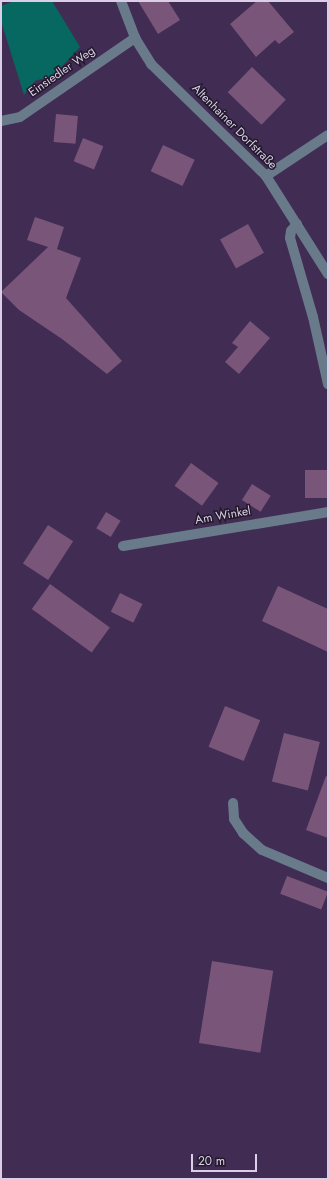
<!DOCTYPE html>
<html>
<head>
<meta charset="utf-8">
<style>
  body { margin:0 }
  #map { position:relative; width:329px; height:1180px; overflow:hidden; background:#412c54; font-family:Jost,sans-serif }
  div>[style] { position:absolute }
  .water>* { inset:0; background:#066861 }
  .building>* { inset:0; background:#795579; transform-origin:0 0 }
  .minor>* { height:10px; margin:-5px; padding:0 5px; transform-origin:5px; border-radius:5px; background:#697a8a }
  span { translate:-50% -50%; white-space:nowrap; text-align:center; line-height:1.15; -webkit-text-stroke:3px #231a2c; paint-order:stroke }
  .street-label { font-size:12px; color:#dbcfe8 }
  .frame { position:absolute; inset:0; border:2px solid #dbcfe8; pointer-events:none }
  .scale { position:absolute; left:191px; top:1154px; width:66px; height:18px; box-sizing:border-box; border:2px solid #dbcfe8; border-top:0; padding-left:5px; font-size:12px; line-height:14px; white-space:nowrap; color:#dbcfe8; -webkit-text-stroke:3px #231a2c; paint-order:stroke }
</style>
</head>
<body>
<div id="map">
  <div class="water">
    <i style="clip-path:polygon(14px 1px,52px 1px,80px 47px,54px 75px,35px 81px,24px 95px,1px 21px,1px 6px)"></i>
  </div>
  <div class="building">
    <i style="clip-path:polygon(138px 1px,168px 1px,180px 20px,158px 34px)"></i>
    <i style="clip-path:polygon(257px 1px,268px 1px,294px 32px,279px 44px,275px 40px,256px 57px,230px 24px)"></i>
    <i style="left:252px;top:67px;width:47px;height:35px;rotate:44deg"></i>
    <i style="left:56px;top:114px;width:22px;height:28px;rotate:5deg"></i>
    <i style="left:83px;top:138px;width:22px;height:25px;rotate:22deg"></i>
    <i style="left:163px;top:145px;width:35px;height:29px;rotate:25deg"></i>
    <i style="clip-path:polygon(35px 217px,64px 227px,57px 249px,81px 258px,66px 298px,122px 361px,107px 374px,62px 339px,19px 310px,1px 292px,48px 247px,27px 240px)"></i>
    <i style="left:248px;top:224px;width:33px;height:32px;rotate:61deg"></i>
    <i style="clip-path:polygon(250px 321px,270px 338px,239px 374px,225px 362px,238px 347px,232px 343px)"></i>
    <i style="left:191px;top:463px;width:34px;height:28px;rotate:36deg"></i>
    <i style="left:305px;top:470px;width:23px;height:28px"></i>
    <i style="left:252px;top:484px;width:22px;height:19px;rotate:32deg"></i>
    <i style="left:106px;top:512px;width:17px;height:19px;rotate:31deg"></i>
    <i style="left:48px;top:525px;width:30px;height:46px;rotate:33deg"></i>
    <i style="left:50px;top:584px;width:74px;height:31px;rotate:36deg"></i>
    <i style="clip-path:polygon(278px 586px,328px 609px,328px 652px,262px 621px)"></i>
    <i style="left:120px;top:593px;width:25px;height:21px;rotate:26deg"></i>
    <i style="left:225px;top:706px;width:38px;height:44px;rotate:22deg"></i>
    <i style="left:284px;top:733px;width:37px;height:50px;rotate:14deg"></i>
    <i style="clip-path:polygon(326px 776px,328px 777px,328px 838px,306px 830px)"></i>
    <i style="left:287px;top:876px;width:44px;height:19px;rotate:21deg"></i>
    <i style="left:212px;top:961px;width:62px;height:83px;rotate:9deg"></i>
  </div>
  <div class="minor">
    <i style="left:121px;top:1px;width:40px;rotate:69deg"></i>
    <i style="left:135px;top:38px;width:31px;rotate:58deg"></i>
    <i style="left:151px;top:64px;width:161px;rotate:44.2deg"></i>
    <i style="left:266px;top:176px;width:116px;rotate:57.7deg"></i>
    <i style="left:1px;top:121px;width:19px;rotate:-12deg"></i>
    <i style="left:20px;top:117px;width:140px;rotate:-34.5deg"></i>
    <i style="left:266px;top:176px;width:74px;rotate:-33.5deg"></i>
    <i style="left:297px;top:224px;width:9px;rotate:131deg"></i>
    <i style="left:291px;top:231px;width:7px;rotate:98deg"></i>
    <i style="left:290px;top:238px;width:82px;rotate:73.8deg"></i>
    <i style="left:313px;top:317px;width:69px;rotate:77.4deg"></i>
    <i style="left:123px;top:546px;width:208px;rotate:-9.4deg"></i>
    <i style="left:233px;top:803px;width:16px;rotate:86deg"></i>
    <i style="left:234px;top:819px;width:17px;rotate:57deg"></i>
    <i style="left:243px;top:833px;width:25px;rotate:42deg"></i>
    <i style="left:262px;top:850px;width:72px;rotate:23deg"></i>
  </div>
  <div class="street-label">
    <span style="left:62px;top:72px;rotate:-35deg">Einsiedler Weg</span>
    <span style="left:234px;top:127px;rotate:45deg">Altenhainer Dorfstraße</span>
    <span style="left:223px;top:516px;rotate:-10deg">Am Winkel</span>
  </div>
  <div class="frame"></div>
  <div class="scale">20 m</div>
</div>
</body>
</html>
